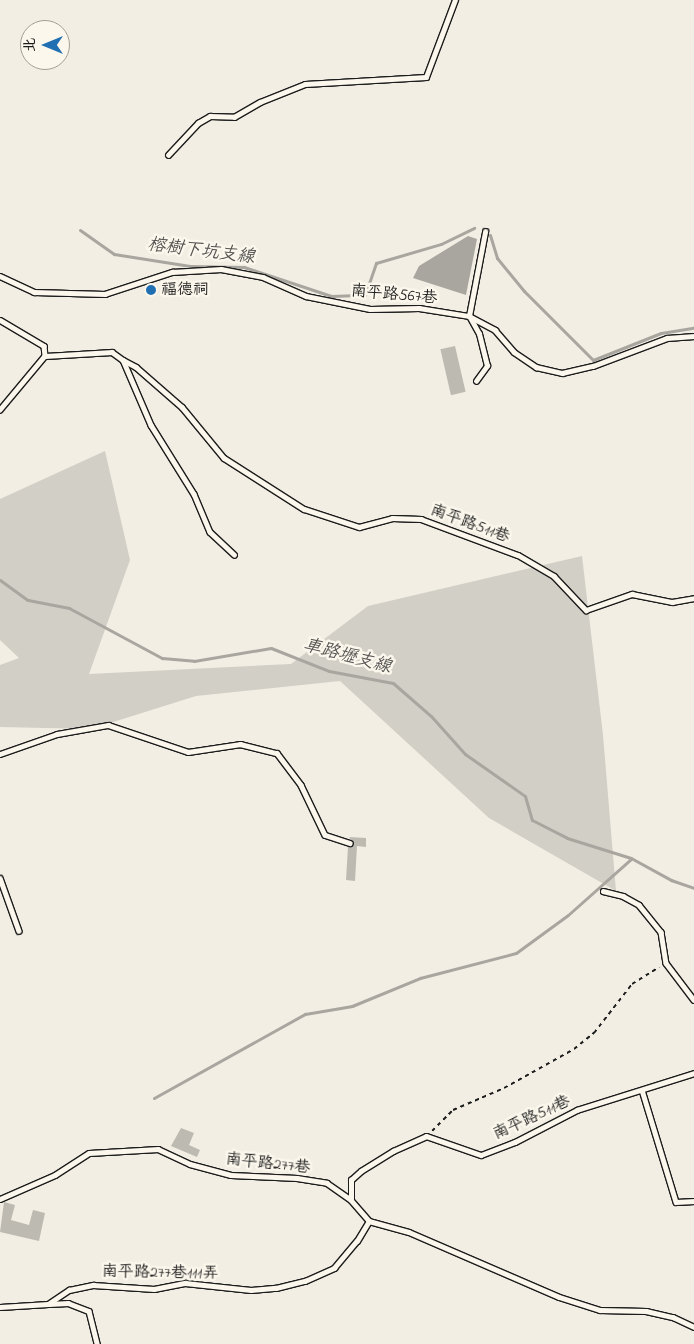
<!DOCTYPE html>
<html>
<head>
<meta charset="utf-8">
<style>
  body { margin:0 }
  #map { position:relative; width:694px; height:1344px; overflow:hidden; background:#f2eee4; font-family:"Indie Flower","LXGW WenKai TC",sans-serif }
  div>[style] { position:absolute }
  .green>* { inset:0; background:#d2cfc6 }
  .water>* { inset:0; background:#a9a6a0 }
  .stream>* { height:3px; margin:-1.5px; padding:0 1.5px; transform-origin:1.5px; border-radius:1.5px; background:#a9a6a0 }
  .building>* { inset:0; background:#bdbab1; transform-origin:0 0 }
  .path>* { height:2px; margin-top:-1px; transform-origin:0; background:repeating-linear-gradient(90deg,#1c1c1c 0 4px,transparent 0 8px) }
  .roads { filter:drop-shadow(1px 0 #1c1c1c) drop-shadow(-1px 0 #1c1c1c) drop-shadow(0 1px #1c1c1c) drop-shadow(0 -1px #1c1c1c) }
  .service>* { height:4.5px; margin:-2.25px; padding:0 2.25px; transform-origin:2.25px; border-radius:2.25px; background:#fbf7ec }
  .dots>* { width:14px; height:14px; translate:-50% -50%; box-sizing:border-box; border:2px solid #fbf7ec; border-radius:50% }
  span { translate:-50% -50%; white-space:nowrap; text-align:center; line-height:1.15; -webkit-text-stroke:5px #fbf7ec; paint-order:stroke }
  .poi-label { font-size:16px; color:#1c1c1c }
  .left { translate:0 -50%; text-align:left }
  .street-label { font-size:16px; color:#1c1c1c }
  .water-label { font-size:18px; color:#545351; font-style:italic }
  .north { position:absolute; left:20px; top:20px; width:50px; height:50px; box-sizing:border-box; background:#fbf7ec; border:1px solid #a29f99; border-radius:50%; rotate:270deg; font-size:14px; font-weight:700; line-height:20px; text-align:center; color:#1c1c1c }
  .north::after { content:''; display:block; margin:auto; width:18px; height:22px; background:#1f6fb2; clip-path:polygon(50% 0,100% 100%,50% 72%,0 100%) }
</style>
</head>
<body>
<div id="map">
  <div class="green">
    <i style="clip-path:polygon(105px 451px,130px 560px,89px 674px,291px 664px,368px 606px,582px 556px,603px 735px,616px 891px,489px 818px,340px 681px,196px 696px,91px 729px,0 727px,0 665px,19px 658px,0 640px,0 499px)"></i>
  </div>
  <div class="water">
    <i style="clip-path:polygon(468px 236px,477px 239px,466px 295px,413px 278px,419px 266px)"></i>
  </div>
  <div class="stream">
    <i style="left:80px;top:230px;width:42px;rotate:35.2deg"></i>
    <i style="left:114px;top:254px;width:77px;rotate:9deg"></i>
    <i style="left:190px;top:266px;width:54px;rotate:1.1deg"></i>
    <i style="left:244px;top:267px;width:92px;rotate:18.4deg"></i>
    <i style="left:331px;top:296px;width:34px;rotate:-2deg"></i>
    <i style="left:365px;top:295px;width:34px;rotate:-71deg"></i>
    <i style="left:376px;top:263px;width:68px;rotate:-16.3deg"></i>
    <i style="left:441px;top:244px;width:37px;rotate:-26deg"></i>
    <i style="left:490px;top:235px;width:24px;rotate:73deg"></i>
    <i style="left:497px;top:258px;width:43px;rotate:50.7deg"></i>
    <i style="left:524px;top:291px;width:98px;rotate:45deg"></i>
    <i style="left:593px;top:360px;width:73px;rotate:-21.7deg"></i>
    <i style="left:661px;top:333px;width:33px;rotate:-9deg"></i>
    <i style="left:0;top:580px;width:34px;rotate:36deg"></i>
    <i style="left:28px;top:600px;width:42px;rotate:11deg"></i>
    <i style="left:69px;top:608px;width:106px;rotate:28.3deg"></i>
    <i style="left:162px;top:658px;width:32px;rotate:5deg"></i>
    <i style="left:194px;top:661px;width:78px;rotate:-9.6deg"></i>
    <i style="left:271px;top:648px;width:62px;rotate:21.6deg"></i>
    <i style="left:329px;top:671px;width:65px;rotate:10.6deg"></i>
    <i style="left:393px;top:683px;width:50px;rotate:41deg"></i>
    <i style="left:431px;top:716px;width:51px;rotate:48.2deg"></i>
    <i style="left:465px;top:754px;width:73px;rotate:35deg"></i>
    <i style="left:525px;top:796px;width:25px;rotate:74deg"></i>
    <i style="left:532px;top:820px;width:39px;rotate:27deg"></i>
    <i style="left:567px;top:838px;width:67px;rotate:17.4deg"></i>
    <i style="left:631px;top:858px;width:46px;rotate:28.8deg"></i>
    <i style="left:671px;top:880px;width:24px;rotate:19deg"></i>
    <i style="left:154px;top:1098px;width:173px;rotate:-29.1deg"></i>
    <i style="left:305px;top:1014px;width:48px;rotate:-9.7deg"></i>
    <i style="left:352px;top:1006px;width:74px;rotate:-22.4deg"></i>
    <i style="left:420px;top:978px;width:99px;rotate:-14.6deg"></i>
    <i style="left:516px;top:953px;width:64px;rotate:-36.2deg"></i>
    <i style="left:568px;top:915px;width:84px;rotate:-41.6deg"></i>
  </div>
  <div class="building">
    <i style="left:455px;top:346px;width:47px;height:15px;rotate:77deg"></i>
    <i style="clip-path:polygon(349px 837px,366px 838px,366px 847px,357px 846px,355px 881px,346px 880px,348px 847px,354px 844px)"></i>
    <i style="clip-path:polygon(181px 1128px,194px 1133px,189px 1145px,200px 1150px,197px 1157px,171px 1146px)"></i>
    <i style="clip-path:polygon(4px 1202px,15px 1205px,11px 1220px,29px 1225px,33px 1210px,45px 1213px,39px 1241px,0 1232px)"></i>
  </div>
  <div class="path">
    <i style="left:432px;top:1131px;width:30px;rotate:-45deg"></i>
    <i style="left:453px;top:1110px;width:56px;rotate:-23.3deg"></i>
    <i style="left:504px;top:1088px;width:80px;rotate:-29.1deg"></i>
    <i style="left:574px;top:1049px;width:26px;rotate:-39deg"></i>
    <i style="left:594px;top:1033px;width:62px;rotate:-52.2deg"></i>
    <i style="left:632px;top:984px;width:32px;rotate:-32deg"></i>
  </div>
  <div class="roads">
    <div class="service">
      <i style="left:168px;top:155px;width:44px;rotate:-46.8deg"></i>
      <i style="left:198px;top:123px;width:14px;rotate:-30deg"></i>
      <i style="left:210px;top:116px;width:24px;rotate:2deg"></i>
      <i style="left:234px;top:117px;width:30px;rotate:-30deg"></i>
      <i style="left:260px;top:102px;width:48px;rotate:-21.8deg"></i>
      <i style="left:305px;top:84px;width:121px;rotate:-3.3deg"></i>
      <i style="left:426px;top:77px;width:82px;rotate:-69.4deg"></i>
      <i style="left:0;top:276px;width:38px;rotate:25deg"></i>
      <i style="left:34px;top:292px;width:71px;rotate:1.6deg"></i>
      <i style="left:105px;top:294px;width:71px;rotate:-18.2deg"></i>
      <i style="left:172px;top:272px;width:49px;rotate:-3.5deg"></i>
      <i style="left:221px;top:269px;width:43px;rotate:10.8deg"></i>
      <i style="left:263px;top:277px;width:47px;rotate:23.8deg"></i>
      <i style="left:306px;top:296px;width:65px;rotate:11.5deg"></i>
      <i style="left:370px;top:309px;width:49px;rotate:-1.2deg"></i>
      <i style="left:419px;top:308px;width:51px;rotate:9.1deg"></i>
      <i style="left:469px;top:316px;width:30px;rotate:28deg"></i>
      <i style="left:495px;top:330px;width:29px;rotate:49deg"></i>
      <i style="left:514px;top:352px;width:27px;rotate:34deg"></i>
      <i style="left:536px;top:367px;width:27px;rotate:13deg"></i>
      <i style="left:562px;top:373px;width:32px;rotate:-13deg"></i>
      <i style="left:593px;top:366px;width:79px;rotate:-20.7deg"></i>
      <i style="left:667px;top:338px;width:27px;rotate:-4deg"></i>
      <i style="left:0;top:320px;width:51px;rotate:30.6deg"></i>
      <i style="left:44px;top:346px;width:10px;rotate:84deg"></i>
      <i style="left:45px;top:356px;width:70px;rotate:129.8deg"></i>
      <i style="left:45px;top:356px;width:67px;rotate:-3.4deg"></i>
      <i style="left:112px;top:352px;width:14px;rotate:36deg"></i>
      <i style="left:123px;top:360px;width:71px;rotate:66.7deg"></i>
      <i style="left:151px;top:425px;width:81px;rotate:58.1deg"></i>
      <i style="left:194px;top:494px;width:41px;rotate:67.2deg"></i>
      <i style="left:210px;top:532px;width:33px;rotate:43deg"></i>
      <i style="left:123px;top:360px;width:15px;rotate:28deg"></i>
      <i style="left:136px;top:367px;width:61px;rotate:41deg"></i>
      <i style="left:182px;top:407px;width:66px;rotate:50.5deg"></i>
      <i style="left:224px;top:458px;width:95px;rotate:32.5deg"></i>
      <i style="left:304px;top:509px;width:58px;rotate:18.1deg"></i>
      <i style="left:359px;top:527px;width:34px;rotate:-15deg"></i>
      <i style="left:392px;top:518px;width:29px;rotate:2deg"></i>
      <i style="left:421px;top:519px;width:103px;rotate:20.4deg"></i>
      <i style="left:518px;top:555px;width:42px;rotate:30.3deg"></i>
      <i style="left:554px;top:576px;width:47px;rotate:46.7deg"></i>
      <i style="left:586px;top:610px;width:49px;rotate:-19.2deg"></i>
      <i style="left:632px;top:594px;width:41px;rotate:11.3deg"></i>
      <i style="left:672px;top:602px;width:22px;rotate:-10deg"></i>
      <i style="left:476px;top:381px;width:19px;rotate:-54deg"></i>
      <i style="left:487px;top:366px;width:33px;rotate:-104deg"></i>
      <i style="left:479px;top:334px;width:21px;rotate:-119deg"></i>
      <i style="left:469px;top:316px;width:86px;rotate:-79.2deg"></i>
      <i style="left:0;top:754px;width:60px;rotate:-19.3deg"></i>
      <i style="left:57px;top:734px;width:52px;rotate:-10deg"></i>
      <i style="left:108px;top:725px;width:84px;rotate:18.6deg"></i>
      <i style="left:188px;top:752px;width:53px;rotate:-8.7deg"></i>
      <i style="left:240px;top:744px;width:38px;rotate:14deg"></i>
      <i style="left:277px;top:753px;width:40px;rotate:53deg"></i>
      <i style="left:301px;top:785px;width:55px;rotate:64.4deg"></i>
      <i style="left:325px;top:835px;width:26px;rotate:18deg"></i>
      <i style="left:0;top:878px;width:56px;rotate:70.3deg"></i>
      <i style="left:603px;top:891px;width:21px;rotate:14deg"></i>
      <i style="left:623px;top:896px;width:18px;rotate:29deg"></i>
      <i style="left:639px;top:905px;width:35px;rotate:51deg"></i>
      <i style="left:661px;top:932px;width:31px;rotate:81deg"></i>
      <i style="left:666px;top:963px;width:46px;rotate:52.9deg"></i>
      <i style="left:642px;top:1090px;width:117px;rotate:73.1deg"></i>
      <i style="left:676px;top:1202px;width:18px;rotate:-3deg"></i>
      <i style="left:0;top:1199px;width:60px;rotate:-23.6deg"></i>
      <i style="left:55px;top:1175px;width:40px;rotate:-32.9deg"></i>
      <i style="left:89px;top:1153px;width:69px;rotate:-3.3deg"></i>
      <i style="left:158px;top:1149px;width:35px;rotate:25deg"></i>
      <i style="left:190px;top:1164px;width:42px;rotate:15deg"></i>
      <i style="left:231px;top:1175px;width:66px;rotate:2.6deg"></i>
      <i style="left:297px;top:1178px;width:30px;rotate:9deg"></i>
      <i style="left:327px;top:1183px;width:29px;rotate:35deg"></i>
      <i style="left:351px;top:1200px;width:28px;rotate:49deg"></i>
      <i style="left:369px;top:1221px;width:41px;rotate:15.4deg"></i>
      <i style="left:409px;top:1232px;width:163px;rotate:23.4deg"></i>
      <i style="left:559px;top:1297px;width:43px;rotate:17.6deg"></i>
      <i style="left:600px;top:1310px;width:46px;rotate:1.2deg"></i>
      <i style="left:646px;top:1311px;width:28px;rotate:13deg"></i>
      <i style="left:673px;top:1317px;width:23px;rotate:25deg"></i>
      <i style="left:351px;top:1200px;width:20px;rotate:-90deg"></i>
      <i style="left:351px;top:1180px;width:13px;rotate:-42deg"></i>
      <i style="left:361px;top:1171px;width:38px;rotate:-32deg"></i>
      <i style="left:393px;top:1151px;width:36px;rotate:-24deg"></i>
      <i style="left:426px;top:1136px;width:58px;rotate:19.1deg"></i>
      <i style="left:481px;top:1155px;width:36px;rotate:-21deg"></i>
      <i style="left:515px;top:1142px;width:70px;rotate:-27.3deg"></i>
      <i style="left:577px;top:1110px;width:123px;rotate:-17.5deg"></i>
      <i style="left:49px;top:1304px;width:19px;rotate:-3deg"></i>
      <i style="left:68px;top:1303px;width:22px;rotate:21deg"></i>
      <i style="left:89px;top:1311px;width:34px;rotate:76deg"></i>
      <i style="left:0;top:1307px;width:48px;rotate:-3.6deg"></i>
      <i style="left:48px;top:1304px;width:25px;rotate:-34deg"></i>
      <i style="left:69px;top:1290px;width:25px;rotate:-12deg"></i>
      <i style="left:93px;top:1285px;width:61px;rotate:3.8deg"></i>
      <i style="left:154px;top:1289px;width:32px;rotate:-11deg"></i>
      <i style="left:185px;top:1283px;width:66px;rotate:6.1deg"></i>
      <i style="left:251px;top:1290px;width:25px;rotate:-5deg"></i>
      <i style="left:276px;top:1288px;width:30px;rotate:-14deg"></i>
      <i style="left:305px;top:1281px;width:32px;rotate:-24deg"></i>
      <i style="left:334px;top:1268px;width:35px;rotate:-50deg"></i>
      <i style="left:357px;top:1241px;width:23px;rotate:-59deg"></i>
    </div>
  </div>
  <div class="dots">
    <i style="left:151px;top:290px;background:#1f6fb2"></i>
  </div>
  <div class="poi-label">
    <span class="left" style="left:161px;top:290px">福德祠</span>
  </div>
  <div class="street-label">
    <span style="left:394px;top:295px;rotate:5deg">南平路567巷</span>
    <span style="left:470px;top:524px;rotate:20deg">南平路511巷</span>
    <span style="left:532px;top:1118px;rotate:-25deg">南平路511巷</span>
    <span style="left:268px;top:1164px;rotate:6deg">南平路277巷</span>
    <span style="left:160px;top:1273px;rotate:1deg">南平路277巷111弄</span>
  </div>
  <div class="water-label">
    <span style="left:201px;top:252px;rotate:7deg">榕樹下坑支線</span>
    <span style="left:347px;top:657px;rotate:15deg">車路壢支線</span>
  </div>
  <div class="north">北</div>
</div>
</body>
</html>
